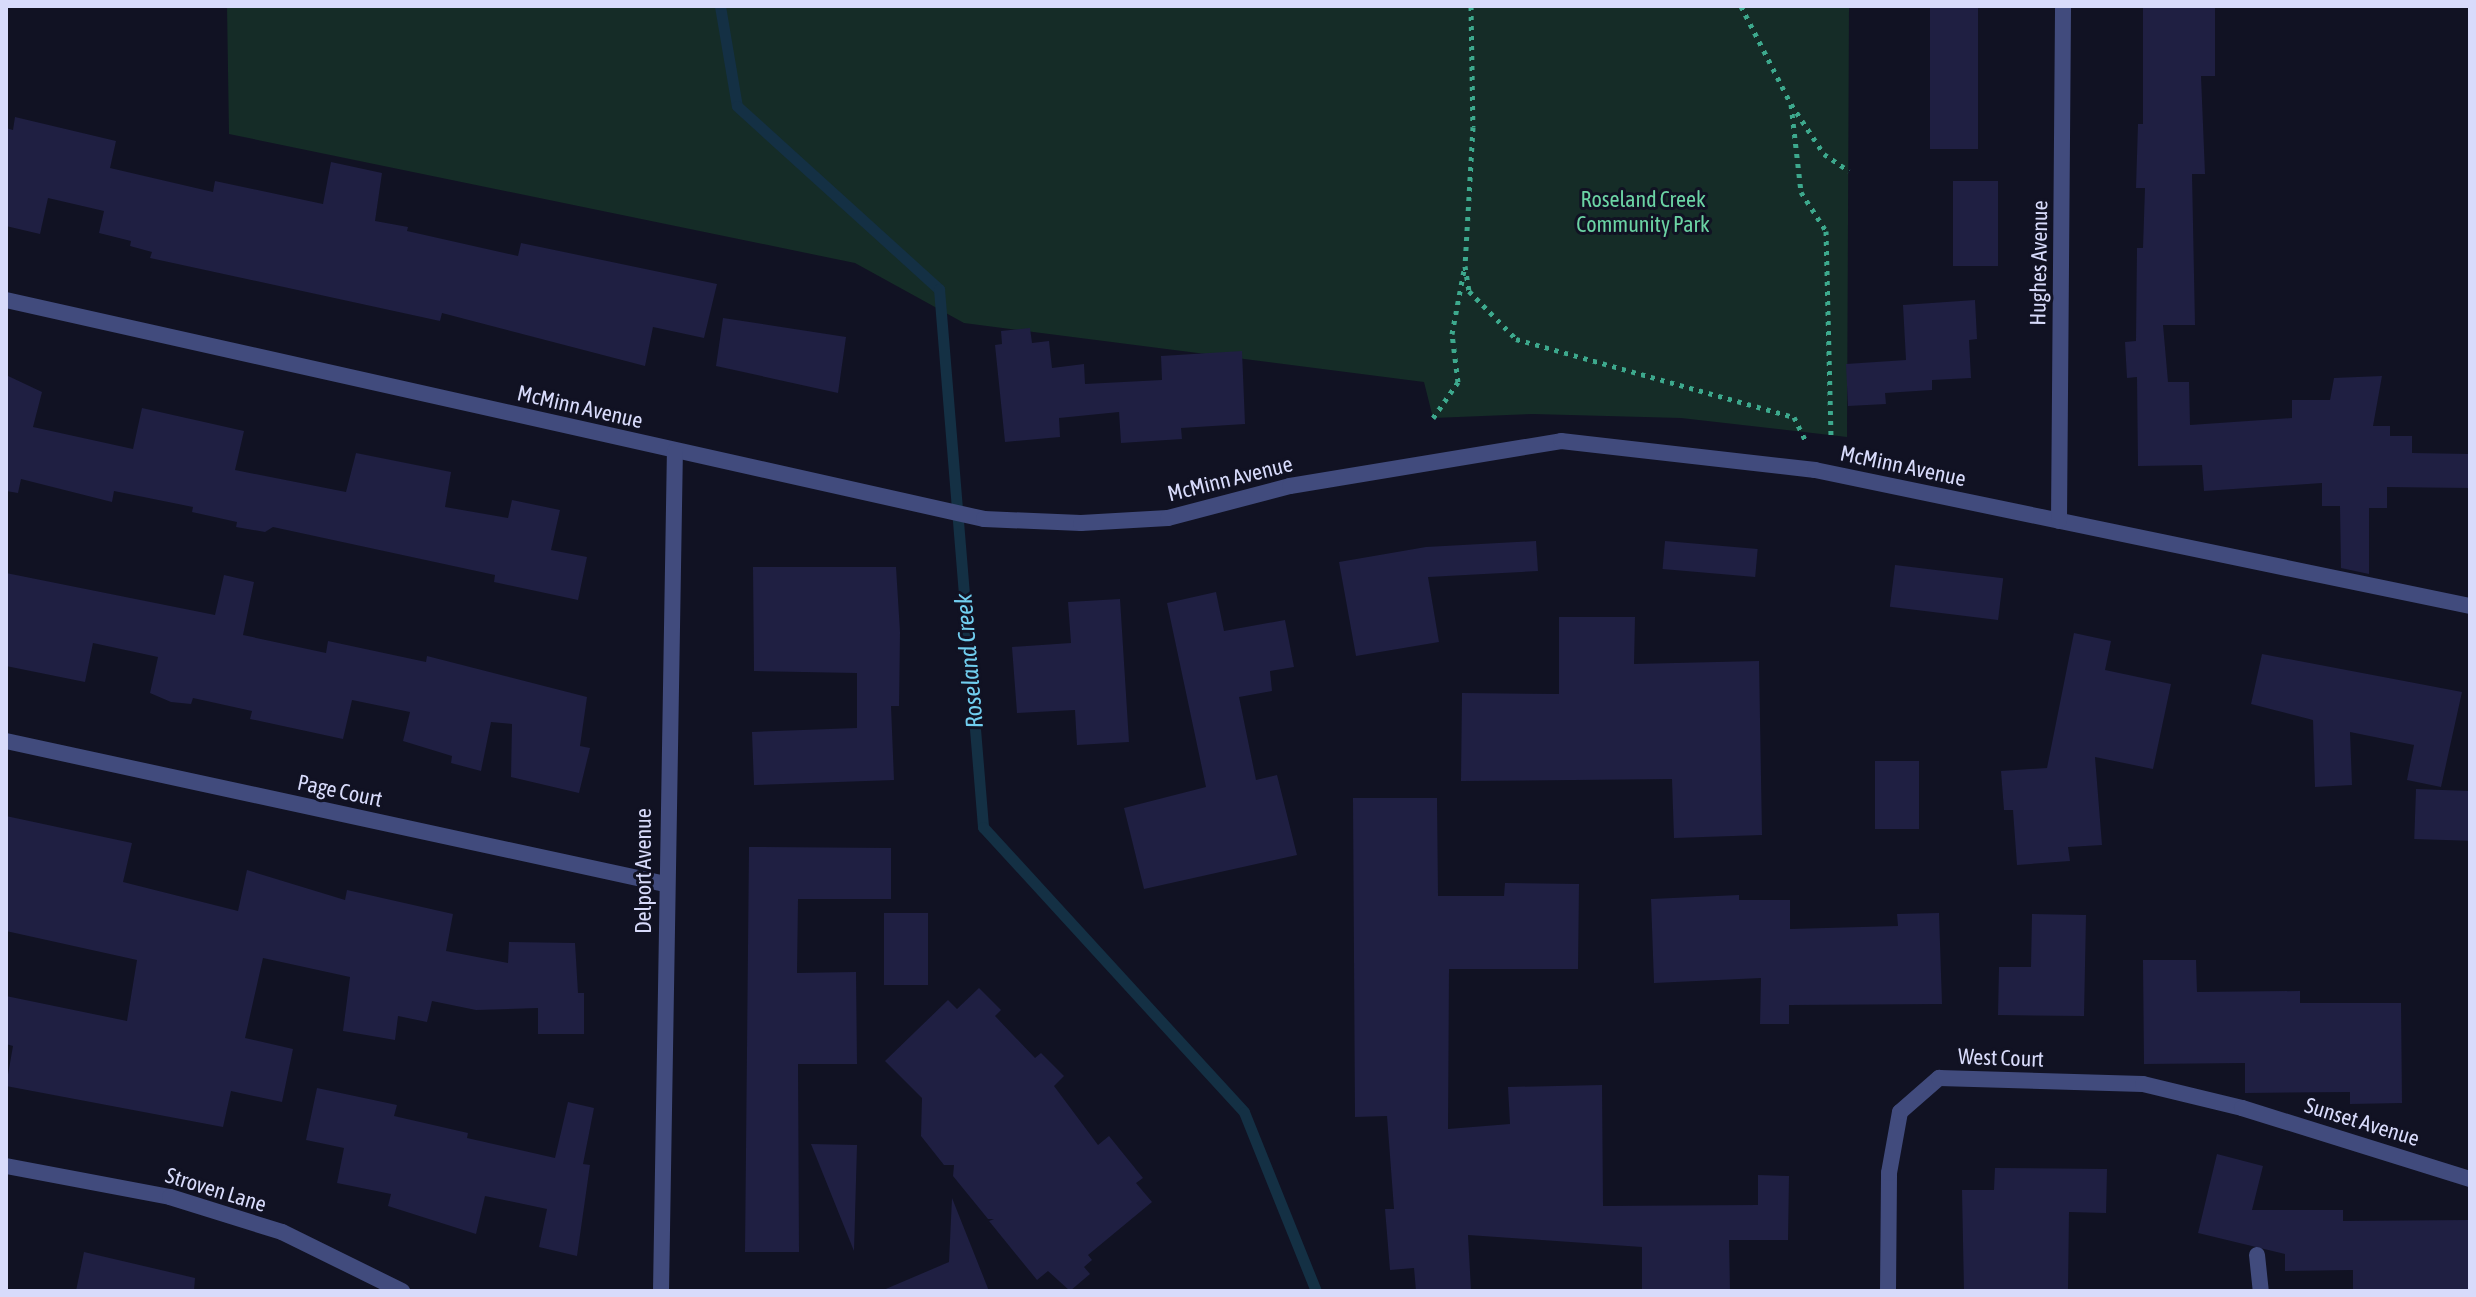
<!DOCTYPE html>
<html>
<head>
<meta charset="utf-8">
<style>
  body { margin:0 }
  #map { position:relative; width:2476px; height:1297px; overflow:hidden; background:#111223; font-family:"Asap Condensed",sans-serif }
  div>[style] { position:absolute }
  .green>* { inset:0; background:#152c27 }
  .stream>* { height:11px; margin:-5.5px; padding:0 5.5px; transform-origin:5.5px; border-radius:5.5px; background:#143044 }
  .building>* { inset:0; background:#1f1f42; transform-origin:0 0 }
  .path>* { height:5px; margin-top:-2.5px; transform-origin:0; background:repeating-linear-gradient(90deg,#3da98d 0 4px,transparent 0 10px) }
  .street>* { height:16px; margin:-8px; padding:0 8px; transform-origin:8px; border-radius:8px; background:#414b7d }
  span { translate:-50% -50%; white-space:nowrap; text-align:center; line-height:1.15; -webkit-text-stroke:6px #111223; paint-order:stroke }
  .park-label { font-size:22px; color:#6bd3a4 }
  .street-label { font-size:22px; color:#d8dbfb }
  .water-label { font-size:24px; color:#71ceef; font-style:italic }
  .frame { position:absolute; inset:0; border:8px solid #d8dbfb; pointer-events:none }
</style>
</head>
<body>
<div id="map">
  <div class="green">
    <i style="clip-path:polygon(227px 6px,1849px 6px,1847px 437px,1681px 418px,1533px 414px,1433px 418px,1424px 382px,964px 323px,855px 263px,229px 134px)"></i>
  </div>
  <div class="stream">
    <i style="left:720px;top:6px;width:101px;rotate:80.4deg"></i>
    <i style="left:737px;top:106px;width:273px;rotate:42.2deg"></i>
    <i style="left:939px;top:289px;width:540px;rotate:85.32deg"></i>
    <i style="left:983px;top:827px;width:386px;rotate:47.5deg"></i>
    <i style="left:1244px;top:1112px;width:193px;rotate:68.1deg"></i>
  </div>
  <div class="building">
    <i style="left:1930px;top:6px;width:48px;height:143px"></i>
    <i style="clip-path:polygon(2143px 6px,2215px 6px,2215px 76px,2201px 76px,2205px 174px,2192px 174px,2195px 325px,2163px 325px,2168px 382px,2189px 382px,2190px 425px,2292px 418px,2292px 400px,2330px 400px,2334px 378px,2382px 376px,2373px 426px,2390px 426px,2390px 436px,2412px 436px,2412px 453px,2470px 454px,2470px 488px,2387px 487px,2387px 508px,2369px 508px,2369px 574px,2341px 568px,2340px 506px,2322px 506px,2322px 483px,2204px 491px,2202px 465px,2138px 466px,2137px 377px,2127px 378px,2125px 342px,2136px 341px,2137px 248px,2143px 248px,2145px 188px,2136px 188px,2138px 124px,2143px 124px)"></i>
    <i style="clip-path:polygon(15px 117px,116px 141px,110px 168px,213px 192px,215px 181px,323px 204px,331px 162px,382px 173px,375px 221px,408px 227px,407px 231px,518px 256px,521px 243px,717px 284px,704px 338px,653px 327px,645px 366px,442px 313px,440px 321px,150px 258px,152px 252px,130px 246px,131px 241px,99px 233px,104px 211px,48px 198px,40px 234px,6px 226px,6px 128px,13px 130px)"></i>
    <i style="left:1953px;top:181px;width:45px;height:85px"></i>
    <i style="clip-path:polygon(1975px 300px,1977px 339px,1969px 340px,1971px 378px,1932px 380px,1932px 390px,1885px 393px,1886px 404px,1848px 406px,1846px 364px,1906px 360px,1903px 305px)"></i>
    <i style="clip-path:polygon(723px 318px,846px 337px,838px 393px,716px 366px)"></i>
    <i style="clip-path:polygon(1030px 328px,1032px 343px,1049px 341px,1052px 368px,1084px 364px,1085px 384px,1162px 380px,1161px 356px,1242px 351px,1245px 424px,1181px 428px,1182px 439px,1121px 443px,1119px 412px,1059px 418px,1060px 437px,1005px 442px,995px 345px,1002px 344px,1001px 331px)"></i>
    <i style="clip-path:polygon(6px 375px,42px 392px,33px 427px,133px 449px,142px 408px,244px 431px,235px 470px,346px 492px,356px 453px,451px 472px,445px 507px,508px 518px,512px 500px,560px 510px,551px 550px,587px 557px,578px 600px,494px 582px,495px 575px,273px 527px,265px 532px,236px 527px,237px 522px,192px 512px,193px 507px,114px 491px,112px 502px,21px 479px,18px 493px,6px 491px)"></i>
    <i style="clip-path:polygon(1536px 541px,1538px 571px,1428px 577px,1439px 642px,1356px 656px,1339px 562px,1426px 547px)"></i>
    <i style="left:1665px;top:541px;width:93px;height:28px;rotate:5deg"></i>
    <i style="left:1895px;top:565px;width:109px;height:42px;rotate:7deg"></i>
    <i style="clip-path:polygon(753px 567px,896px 567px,900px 632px,899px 706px,891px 706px,894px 780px,754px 785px,752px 732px,857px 728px,857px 673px,754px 671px)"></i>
    <i style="clip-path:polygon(6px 573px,215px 615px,224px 575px,254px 582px,243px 635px,326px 653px,328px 641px,426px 662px,427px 656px,587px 697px,580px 746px,590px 748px,579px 793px,511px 777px,512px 724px,491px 722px,481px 771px,451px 763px,452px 756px,403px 741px,410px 712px,352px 700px,343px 739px,250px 719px,252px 711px,193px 698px,191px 704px,171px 702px,150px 693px,158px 657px,93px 643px,85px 682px,6px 666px)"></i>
    <i style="clip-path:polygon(1216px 592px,1224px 631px,1285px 620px,1294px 667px,1270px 671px,1272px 691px,1239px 697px,1256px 780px,1277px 775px,1297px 855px,1144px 889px,1124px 808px,1206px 787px,1167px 603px)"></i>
    <i style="clip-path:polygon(1120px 599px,1129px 742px,1077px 745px,1075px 710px,1017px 713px,1012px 647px,1071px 643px,1068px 602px)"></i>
    <i style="clip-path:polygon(1559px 617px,1635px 617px,1634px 664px,1759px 661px,1762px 835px,1674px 838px,1672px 779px,1461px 781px,1462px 693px,1559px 694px)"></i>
    <i style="clip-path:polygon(2074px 633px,2111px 641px,2105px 670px,2171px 684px,2153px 769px,2095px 757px,2102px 845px,2068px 847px,2070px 861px,2017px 865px,2013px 810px,2004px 810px,2001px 771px,2047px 768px)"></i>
    <i style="clip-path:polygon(2262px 654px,2462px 692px,2441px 787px,2407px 780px,2414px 745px,2350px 732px,2352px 785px,2315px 787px,2313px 720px,2251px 704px)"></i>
    <i style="left:1875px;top:761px;width:44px;height:68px"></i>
    <i style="left:2416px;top:789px;width:54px;height:50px;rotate:2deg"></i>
    <i style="clip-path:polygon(1353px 798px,1437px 798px,1438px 896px,1504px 896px,1505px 883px,1579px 884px,1578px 969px,1449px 969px,1448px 1129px,1510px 1124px,1508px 1087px,1602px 1085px,1603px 1206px,1758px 1205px,1758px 1175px,1789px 1176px,1788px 1240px,1729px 1240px,1730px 1291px,1642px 1291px,1642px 1247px,1468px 1235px,1471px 1290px,1416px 1291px,1414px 1268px,1390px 1270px,1385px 1209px,1394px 1209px,1387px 1116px,1355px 1117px)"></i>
    <i style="clip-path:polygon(6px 816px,132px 843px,123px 882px,238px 911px,247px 870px,345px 900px,347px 890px,453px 914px,446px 951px,508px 963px,509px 942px,575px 943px,578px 993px,584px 993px,584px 1034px,538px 1034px,538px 1008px,476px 1010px,432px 1001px,427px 1022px,398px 1016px,395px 1040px,343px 1031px,350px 977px,263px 958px,245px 1038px,293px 1049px,282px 1102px,231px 1091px,223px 1127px,6px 1086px,13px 1046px,6px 1044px,6px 996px,127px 1021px,137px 960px,6px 931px)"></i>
    <i style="clip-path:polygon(749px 847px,891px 848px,891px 899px,798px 899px,797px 973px,856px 972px,857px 1064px,798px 1064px,799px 1252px,745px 1252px)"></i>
    <i style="clip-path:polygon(1739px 895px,1739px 900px,1790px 900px,1790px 929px,1898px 926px,1897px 914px,1939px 913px,1942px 1004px,1789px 1005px,1789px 1024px,1760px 1024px,1761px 978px,1654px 983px,1651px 899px)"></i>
    <i style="left:928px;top:913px;width:72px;height:44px;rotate:90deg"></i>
    <i style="clip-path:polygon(2032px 914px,2086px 915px,2084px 1016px,1998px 1015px,1999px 967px,2031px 967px)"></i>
    <i style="clip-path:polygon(2143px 960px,2196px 960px,2197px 992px,2300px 991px,2300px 1003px,2401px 1003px,2402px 1103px,2350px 1104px,2350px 1092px,2245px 1093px,2245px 1063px,2144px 1064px)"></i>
    <i style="clip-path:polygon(979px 988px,1001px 1010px,995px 1016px,1035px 1058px,1041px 1053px,1064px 1076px,1054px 1086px,1098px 1145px,1109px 1136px,1143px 1178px,1136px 1183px,1152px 1202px,1088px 1255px,1092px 1260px,1084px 1267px,1090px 1274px,1070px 1291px,1048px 1271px,1037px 1280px,989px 1221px,994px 1219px,988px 1219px,953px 1176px,954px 1165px,944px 1165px,921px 1136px,922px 1098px,885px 1061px,948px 1000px,957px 1009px)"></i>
    <i style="clip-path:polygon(317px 1088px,397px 1105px,394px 1116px,468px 1133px,467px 1138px,555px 1158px,568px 1102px,594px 1108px,583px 1164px,590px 1165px,577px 1256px,539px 1247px,547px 1209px,485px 1196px,476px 1234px,388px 1206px,391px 1194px,337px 1183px,344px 1148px,306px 1140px)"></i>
    <i style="clip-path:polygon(811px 1144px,857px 1145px,854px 1251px)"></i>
    <i style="clip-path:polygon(2217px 1154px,2263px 1166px,2252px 1210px,2343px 1210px,2343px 1221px,2470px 1220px,2470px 1291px,2353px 1291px,2353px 1270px,2285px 1271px,2285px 1254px,2198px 1233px)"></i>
    <i style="clip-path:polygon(1995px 1168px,2107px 1169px,2106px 1213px,2069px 1212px,2068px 1289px,1964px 1291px,1962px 1190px,1994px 1190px)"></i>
    <i style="clip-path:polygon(952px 1198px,989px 1291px,881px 1291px,949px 1262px)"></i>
    <i style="clip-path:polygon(84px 1252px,195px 1278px,194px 1291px,76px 1291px)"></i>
  </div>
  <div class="path">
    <i style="left:1471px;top:6px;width:121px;rotate:89.1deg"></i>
    <i style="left:1473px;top:127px;width:139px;rotate:93.3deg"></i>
    <i style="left:1465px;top:266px;width:25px;rotate:81deg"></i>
    <i style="left:1469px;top:291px;width:67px;rotate:45.6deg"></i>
    <i style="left:1516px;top:339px;width:289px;rotate:15.7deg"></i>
    <i style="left:1794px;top:417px;width:28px;rotate:64deg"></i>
    <i style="left:1741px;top:6px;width:110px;rotate:63deg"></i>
    <i style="left:1791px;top:104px;width:60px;rotate:56.6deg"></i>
    <i style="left:1824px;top:154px;width:30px;rotate:34deg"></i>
    <i style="left:1791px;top:104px;width:89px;rotate:83.5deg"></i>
    <i style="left:1801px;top:192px;width:46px;rotate:57.3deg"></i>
    <i style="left:1826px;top:231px;width:204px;rotate:88.6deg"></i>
    <i style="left:1433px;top:418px;width:44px;rotate:-55.2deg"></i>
    <i style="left:1458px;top:382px;width:48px;rotate:-97.1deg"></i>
    <i style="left:1452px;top:334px;width:65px;rotate:-79.4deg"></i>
  </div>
  <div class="street">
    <i style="left:6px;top:300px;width:1002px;rotate:12.62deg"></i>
    <i style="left:984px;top:519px;width:97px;rotate:2.4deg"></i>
    <i style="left:1081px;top:523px;width:87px;rotate:-3.3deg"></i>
    <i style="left:1168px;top:518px;width:126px;rotate:-14.7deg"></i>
    <i style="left:1290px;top:486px;width:275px;rotate:-9.4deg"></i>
    <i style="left:1561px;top:441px;width:256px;rotate:6.5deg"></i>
    <i style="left:1815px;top:470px;width:669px;rotate:11.73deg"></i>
    <i style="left:2059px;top:521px;width:515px;rotate:-89.55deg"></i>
    <i style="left:6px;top:741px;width:674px;rotate:12.24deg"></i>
    <i style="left:6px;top:1166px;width:167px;rotate:10.7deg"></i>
    <i style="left:170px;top:1197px;width:117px;rotate:17.4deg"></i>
    <i style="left:282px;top:1232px;width:134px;rotate:26.2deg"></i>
    <i style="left:2257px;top:1255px;width:36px;rotate:84deg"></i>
    <i style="left:661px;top:1291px;width:840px;rotate:-89.05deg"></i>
    <i style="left:1888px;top:1291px;width:118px;rotate:-89.5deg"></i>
    <i style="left:1889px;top:1173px;width:62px;rotate:-79.8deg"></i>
    <i style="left:1900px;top:1112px;width:52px;rotate:-41.1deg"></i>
    <i style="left:1939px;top:1078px;width:204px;rotate:1.7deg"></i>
    <i style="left:2143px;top:1084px;width:102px;rotate:13.6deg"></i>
    <i style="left:2242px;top:1108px;width:239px;rotate:17.3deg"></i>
  </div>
  <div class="park-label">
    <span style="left:1643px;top:212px">Roseland Creek<br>Community Park</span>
  </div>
  <div class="street-label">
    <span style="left:2039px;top:263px;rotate:-89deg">Hughes Avenue</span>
    <span style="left:580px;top:407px;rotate:13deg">McMinn Avenue</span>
    <span style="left:1903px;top:466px;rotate:12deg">McMinn Avenue</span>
    <span style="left:1230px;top:479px;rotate:-14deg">McMinn Avenue</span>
    <span style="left:340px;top:791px;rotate:12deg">Page Court</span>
    <span style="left:644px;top:871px;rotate:-90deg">Delport Avenue</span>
    <span style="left:2001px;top:1058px;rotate:2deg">West Court</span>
    <span style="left:2362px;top:1122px;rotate:17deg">Sunset Avenue</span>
    <span style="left:216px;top:1190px;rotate:17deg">Stroven Lane</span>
  </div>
  <div class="water-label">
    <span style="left:969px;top:661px;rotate:-95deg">Roseland Creek</span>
  </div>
  <div class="frame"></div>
</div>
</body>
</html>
